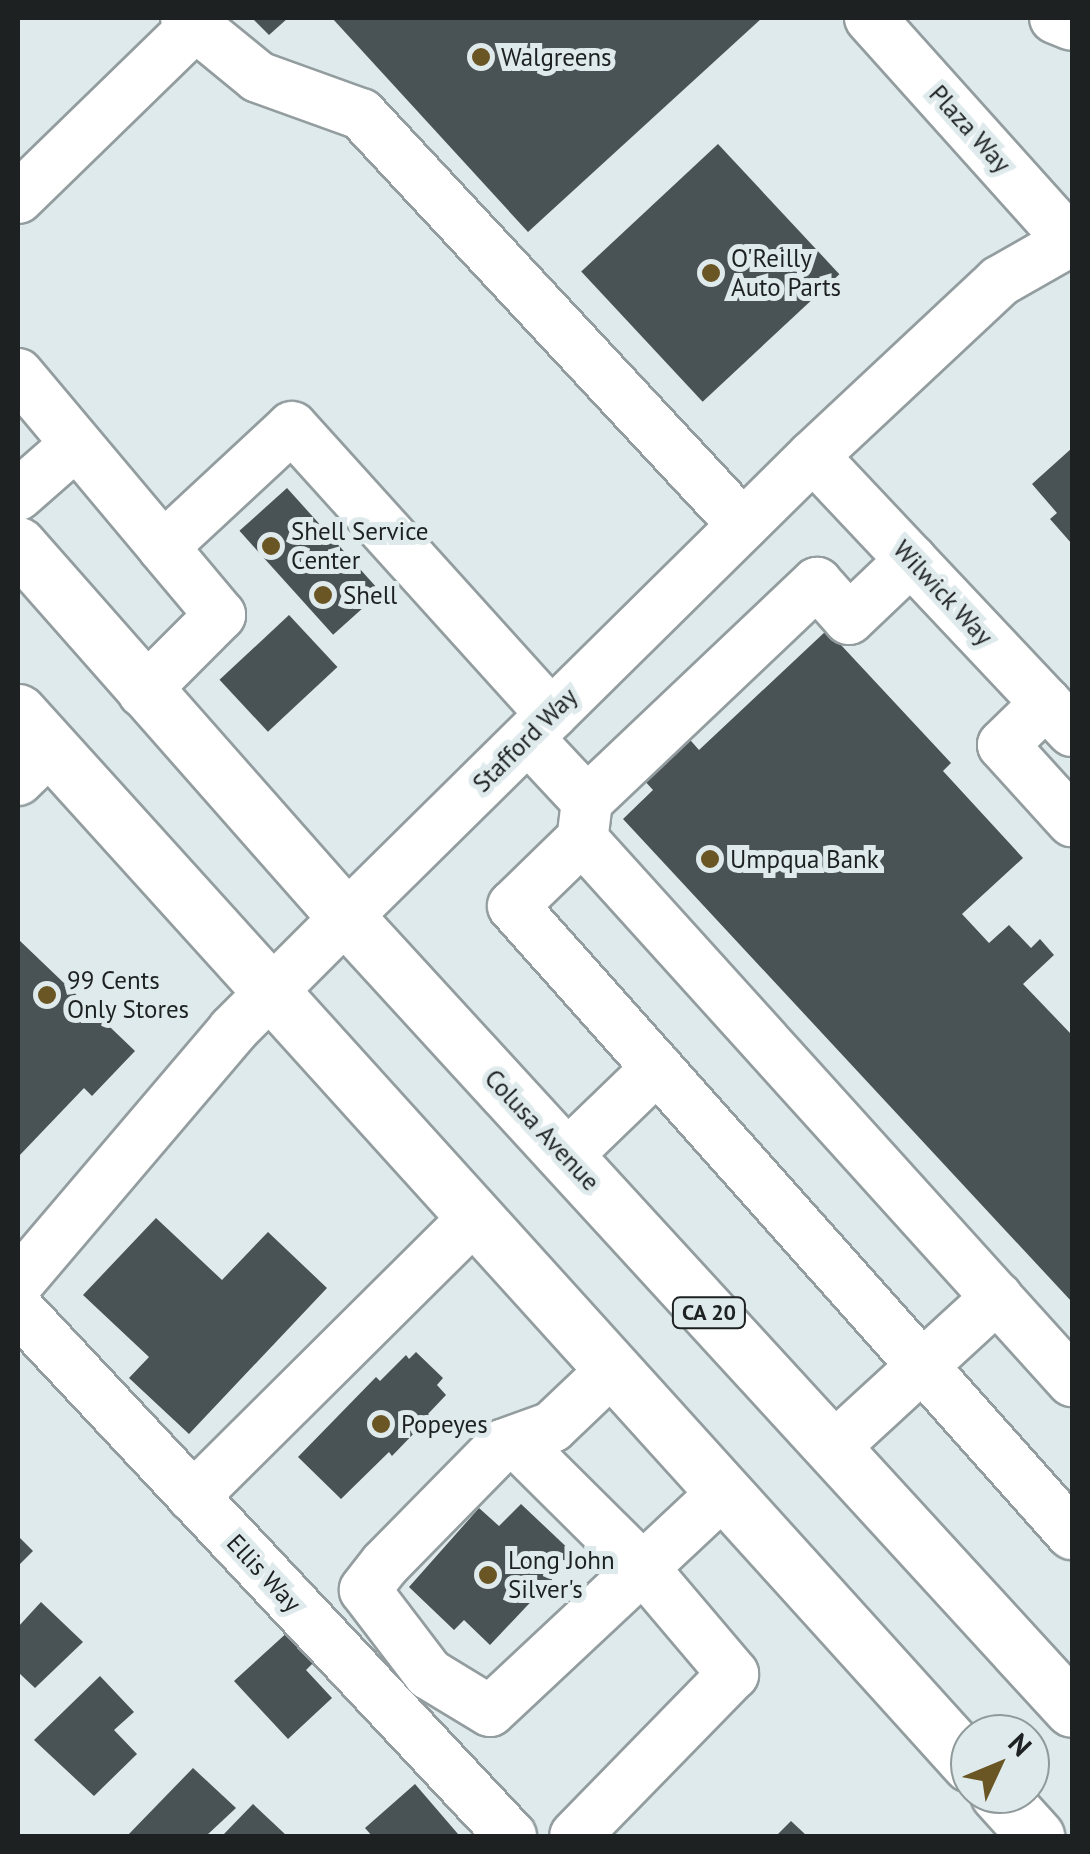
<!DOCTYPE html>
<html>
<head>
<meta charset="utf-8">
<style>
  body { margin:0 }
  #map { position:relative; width:1090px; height:1854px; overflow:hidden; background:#dfeaec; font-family:"PT Sans",sans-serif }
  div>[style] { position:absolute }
  .building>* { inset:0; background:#495254; transform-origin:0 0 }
  .roads { filter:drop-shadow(2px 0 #939d9f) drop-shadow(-2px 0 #939d9f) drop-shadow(0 2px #939d9f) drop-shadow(0 -2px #939d9f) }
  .minor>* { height:50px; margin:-25px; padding:0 25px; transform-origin:25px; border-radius:25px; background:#fff }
  .highway>* { height:55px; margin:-27.5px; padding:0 27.5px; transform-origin:27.5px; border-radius:27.5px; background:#fff }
  .dots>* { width:28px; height:28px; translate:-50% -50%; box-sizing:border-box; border:5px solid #dfeaec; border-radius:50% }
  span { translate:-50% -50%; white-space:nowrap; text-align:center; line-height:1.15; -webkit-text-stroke:10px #dfeaec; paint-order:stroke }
  .shield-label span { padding:2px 8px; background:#dfeaec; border:2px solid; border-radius:8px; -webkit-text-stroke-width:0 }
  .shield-label { font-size:22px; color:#1d2122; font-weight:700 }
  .poi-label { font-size:25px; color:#1d2122 }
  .left { translate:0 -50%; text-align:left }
  .street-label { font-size:25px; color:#1d2122 }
  .frame { position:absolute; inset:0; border:20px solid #1d2122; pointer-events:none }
  .north { position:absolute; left:950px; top:1714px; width:100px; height:100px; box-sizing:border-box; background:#dfeaec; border:2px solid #919a9b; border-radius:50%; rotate:46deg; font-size:28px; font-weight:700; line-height:40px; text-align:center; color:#1d2122 }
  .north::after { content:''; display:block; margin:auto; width:35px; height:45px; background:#6a5625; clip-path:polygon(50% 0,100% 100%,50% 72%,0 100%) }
</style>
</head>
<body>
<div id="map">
  <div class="building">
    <i style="clip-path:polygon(252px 18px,288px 18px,269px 35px)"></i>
    <i style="clip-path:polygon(332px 18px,762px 18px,528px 232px)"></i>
    <i style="left:718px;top:144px;width:178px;height:187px;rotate:47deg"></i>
    <i style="clip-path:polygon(1072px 448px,1072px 544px,1050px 519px,1057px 513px,1032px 484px)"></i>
    <i style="left:287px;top:488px;width:140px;height:64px;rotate:48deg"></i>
    <i style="left:289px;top:615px;width:71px;height:95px;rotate:47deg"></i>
    <i style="clip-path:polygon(827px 630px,951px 763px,943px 771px,1023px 858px,962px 914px,989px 943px,1009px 925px,1031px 948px,1040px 939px,1054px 955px,1023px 984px,1070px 1033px,1072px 1030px,1072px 1302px,623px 819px,653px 790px,632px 767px,677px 725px,699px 750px)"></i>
    <i style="clip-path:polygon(18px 939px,135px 1051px,92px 1096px,84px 1088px,18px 1157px)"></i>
    <i style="clip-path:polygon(156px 1218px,222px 1280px,268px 1232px,327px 1288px,189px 1434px,129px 1378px,149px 1357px,83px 1295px)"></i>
    <i style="clip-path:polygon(416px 1352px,443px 1378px,437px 1385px,446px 1395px,428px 1414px,435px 1421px,424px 1432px,420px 1427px,392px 1456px,389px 1452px,341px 1499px,298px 1457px,376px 1377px,380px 1381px,406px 1355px,409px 1359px)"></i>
    <i style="clip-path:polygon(521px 1504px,575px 1555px,490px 1645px,464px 1620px,454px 1630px,409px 1587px,479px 1508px,499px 1526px)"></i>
    <i style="clip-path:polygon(18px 1536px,33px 1551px,18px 1566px)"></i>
    <i style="clip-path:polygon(41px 1602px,83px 1642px,35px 1688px,18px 1672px,18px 1627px)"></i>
    <i style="clip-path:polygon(290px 1630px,317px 1659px,306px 1670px,332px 1698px,288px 1739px,234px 1681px)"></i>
    <i style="clip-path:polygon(100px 1676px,134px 1712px,114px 1730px,137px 1754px,94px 1796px,34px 1740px)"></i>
    <i style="clip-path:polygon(193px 1768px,236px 1808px,206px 1836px,127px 1836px)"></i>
    <i style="clip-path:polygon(415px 1784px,458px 1834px,372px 1836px,365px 1828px)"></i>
    <i style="clip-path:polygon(253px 1804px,287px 1836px,222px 1836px)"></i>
    <i style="clip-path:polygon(791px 1821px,807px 1836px,776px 1836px)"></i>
  </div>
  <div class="roads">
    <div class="minor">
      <i style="left:186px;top:18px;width:93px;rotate:39.3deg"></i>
      <i style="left:258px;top:77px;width:109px;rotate:19.8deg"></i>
      <i style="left:361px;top:114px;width:561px;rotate:47.09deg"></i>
      <i style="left:870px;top:18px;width:300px;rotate:48.1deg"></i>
      <i style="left:1055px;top:18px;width:18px;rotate:22deg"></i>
      <i style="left:18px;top:198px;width:245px;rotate:-44.2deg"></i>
      <i style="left:18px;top:374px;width:226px;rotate:50deg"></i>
      <i style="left:163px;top:547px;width:176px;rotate:-42.9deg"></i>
      <i style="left:292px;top:427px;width:387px;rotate:47.9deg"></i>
      <i style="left:813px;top:456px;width:378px;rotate:46.7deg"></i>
      <i style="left:18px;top:495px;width:77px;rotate:-41.3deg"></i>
      <i style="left:143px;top:692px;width:109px;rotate:-45deg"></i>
      <i style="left:220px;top:615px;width:89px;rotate:-130deg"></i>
      <i style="left:1046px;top:703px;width:60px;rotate:135.7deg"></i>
      <i style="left:1003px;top:745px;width:103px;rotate:47.8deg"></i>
      <i style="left:528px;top:738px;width:86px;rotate:46.9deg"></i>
      <i style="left:587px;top:801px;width:38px;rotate:97deg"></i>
      <i style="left:582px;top:839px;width:96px;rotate:135.8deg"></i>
      <i style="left:513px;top:906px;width:841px;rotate:48.33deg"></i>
      <i style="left:18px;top:780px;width:45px;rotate:-44.1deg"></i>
      <i style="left:587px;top:801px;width:317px;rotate:-43.5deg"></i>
      <i style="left:817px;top:583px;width:48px;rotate:48.4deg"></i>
      <i style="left:849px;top:619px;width:86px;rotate:-43.6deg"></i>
      <i style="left:582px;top:839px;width:731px;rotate:47.88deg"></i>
      <i style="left:566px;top:1156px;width:127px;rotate:-44deg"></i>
      <i style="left:18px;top:1283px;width:332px;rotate:-49.6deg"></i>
      <i style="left:233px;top:1030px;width:160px;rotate:-45deg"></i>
      <i style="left:346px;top:917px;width:656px;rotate:-44.63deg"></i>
      <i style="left:813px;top:456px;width:256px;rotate:-43.1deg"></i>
      <i style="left:1000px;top:281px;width:83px;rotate:-29.7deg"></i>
      <i style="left:18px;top:1309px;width:722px;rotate:46.91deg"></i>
      <i style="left:613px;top:1369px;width:84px;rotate:136.4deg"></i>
      <i style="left:552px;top:1427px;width:53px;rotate:160.2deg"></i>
      <i style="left:502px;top:1445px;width:167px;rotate:134.5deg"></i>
      <i style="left:385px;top:1564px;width:33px;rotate:128deg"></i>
      <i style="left:365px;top:1590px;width:106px;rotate:52.7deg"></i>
      <i style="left:429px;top:1674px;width:71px;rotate:31.2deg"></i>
      <i style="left:490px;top:1711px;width:320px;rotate:-43.1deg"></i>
      <i style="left:515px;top:1441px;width:182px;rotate:44.8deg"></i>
      <i style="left:644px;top:1569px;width:138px;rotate:49.7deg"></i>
      <i style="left:733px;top:1674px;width:226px;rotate:134.3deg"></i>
      <i style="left:833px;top:1448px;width:223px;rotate:-42.6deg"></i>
      <i style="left:193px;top:1497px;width:399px;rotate:-44.8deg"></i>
    </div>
    <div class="highway">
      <i style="left:18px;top:545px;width:496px;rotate:48.6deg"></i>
      <i style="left:346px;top:917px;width:1074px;rotate:47.49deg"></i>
      <i style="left:18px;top:712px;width:1419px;rotate:47.86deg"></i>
      <i style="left:998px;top:1794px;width:57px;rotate:47.9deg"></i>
    </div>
  </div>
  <div class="dots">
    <i style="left:481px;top:57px;background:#6a5625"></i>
    <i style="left:711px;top:273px;background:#6a5625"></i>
    <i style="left:271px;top:546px;background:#6a5625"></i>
    <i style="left:323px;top:595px;background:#6a5625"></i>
    <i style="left:710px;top:859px;background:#6a5625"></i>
    <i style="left:47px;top:995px;background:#6a5625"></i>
    <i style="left:381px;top:1424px;background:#6a5625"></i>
    <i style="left:488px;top:1575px;background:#6a5625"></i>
  </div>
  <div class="shield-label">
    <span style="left:709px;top:1313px">CA 20</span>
  </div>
  <div class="poi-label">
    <span class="left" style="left:501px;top:57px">Walgreens</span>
    <span class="left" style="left:731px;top:273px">O'Reilly<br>Auto Parts</span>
    <span class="left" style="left:291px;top:546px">Shell Service<br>Center</span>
    <span class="left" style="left:343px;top:595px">Shell</span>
    <span class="left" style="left:730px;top:859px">Umpqua Bank</span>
    <span class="left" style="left:67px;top:995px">99 Cents<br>Only Stores</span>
    <span class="left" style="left:401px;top:1424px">Popeyes</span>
    <span class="left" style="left:508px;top:1575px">Long John<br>Silver's</span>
  </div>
  <div class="street-label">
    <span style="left:970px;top:129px;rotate:48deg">Plaza Way</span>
    <span style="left:943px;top:593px;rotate:47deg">Wilwick Way</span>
    <span style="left:525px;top:740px;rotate:-45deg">Stafford Way</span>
    <span style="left:542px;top:1130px;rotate:47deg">Colusa Avenue</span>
    <span style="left:264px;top:1573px;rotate:47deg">Ellis Way</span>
  </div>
  <div class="frame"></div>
  <div class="north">N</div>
</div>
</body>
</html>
